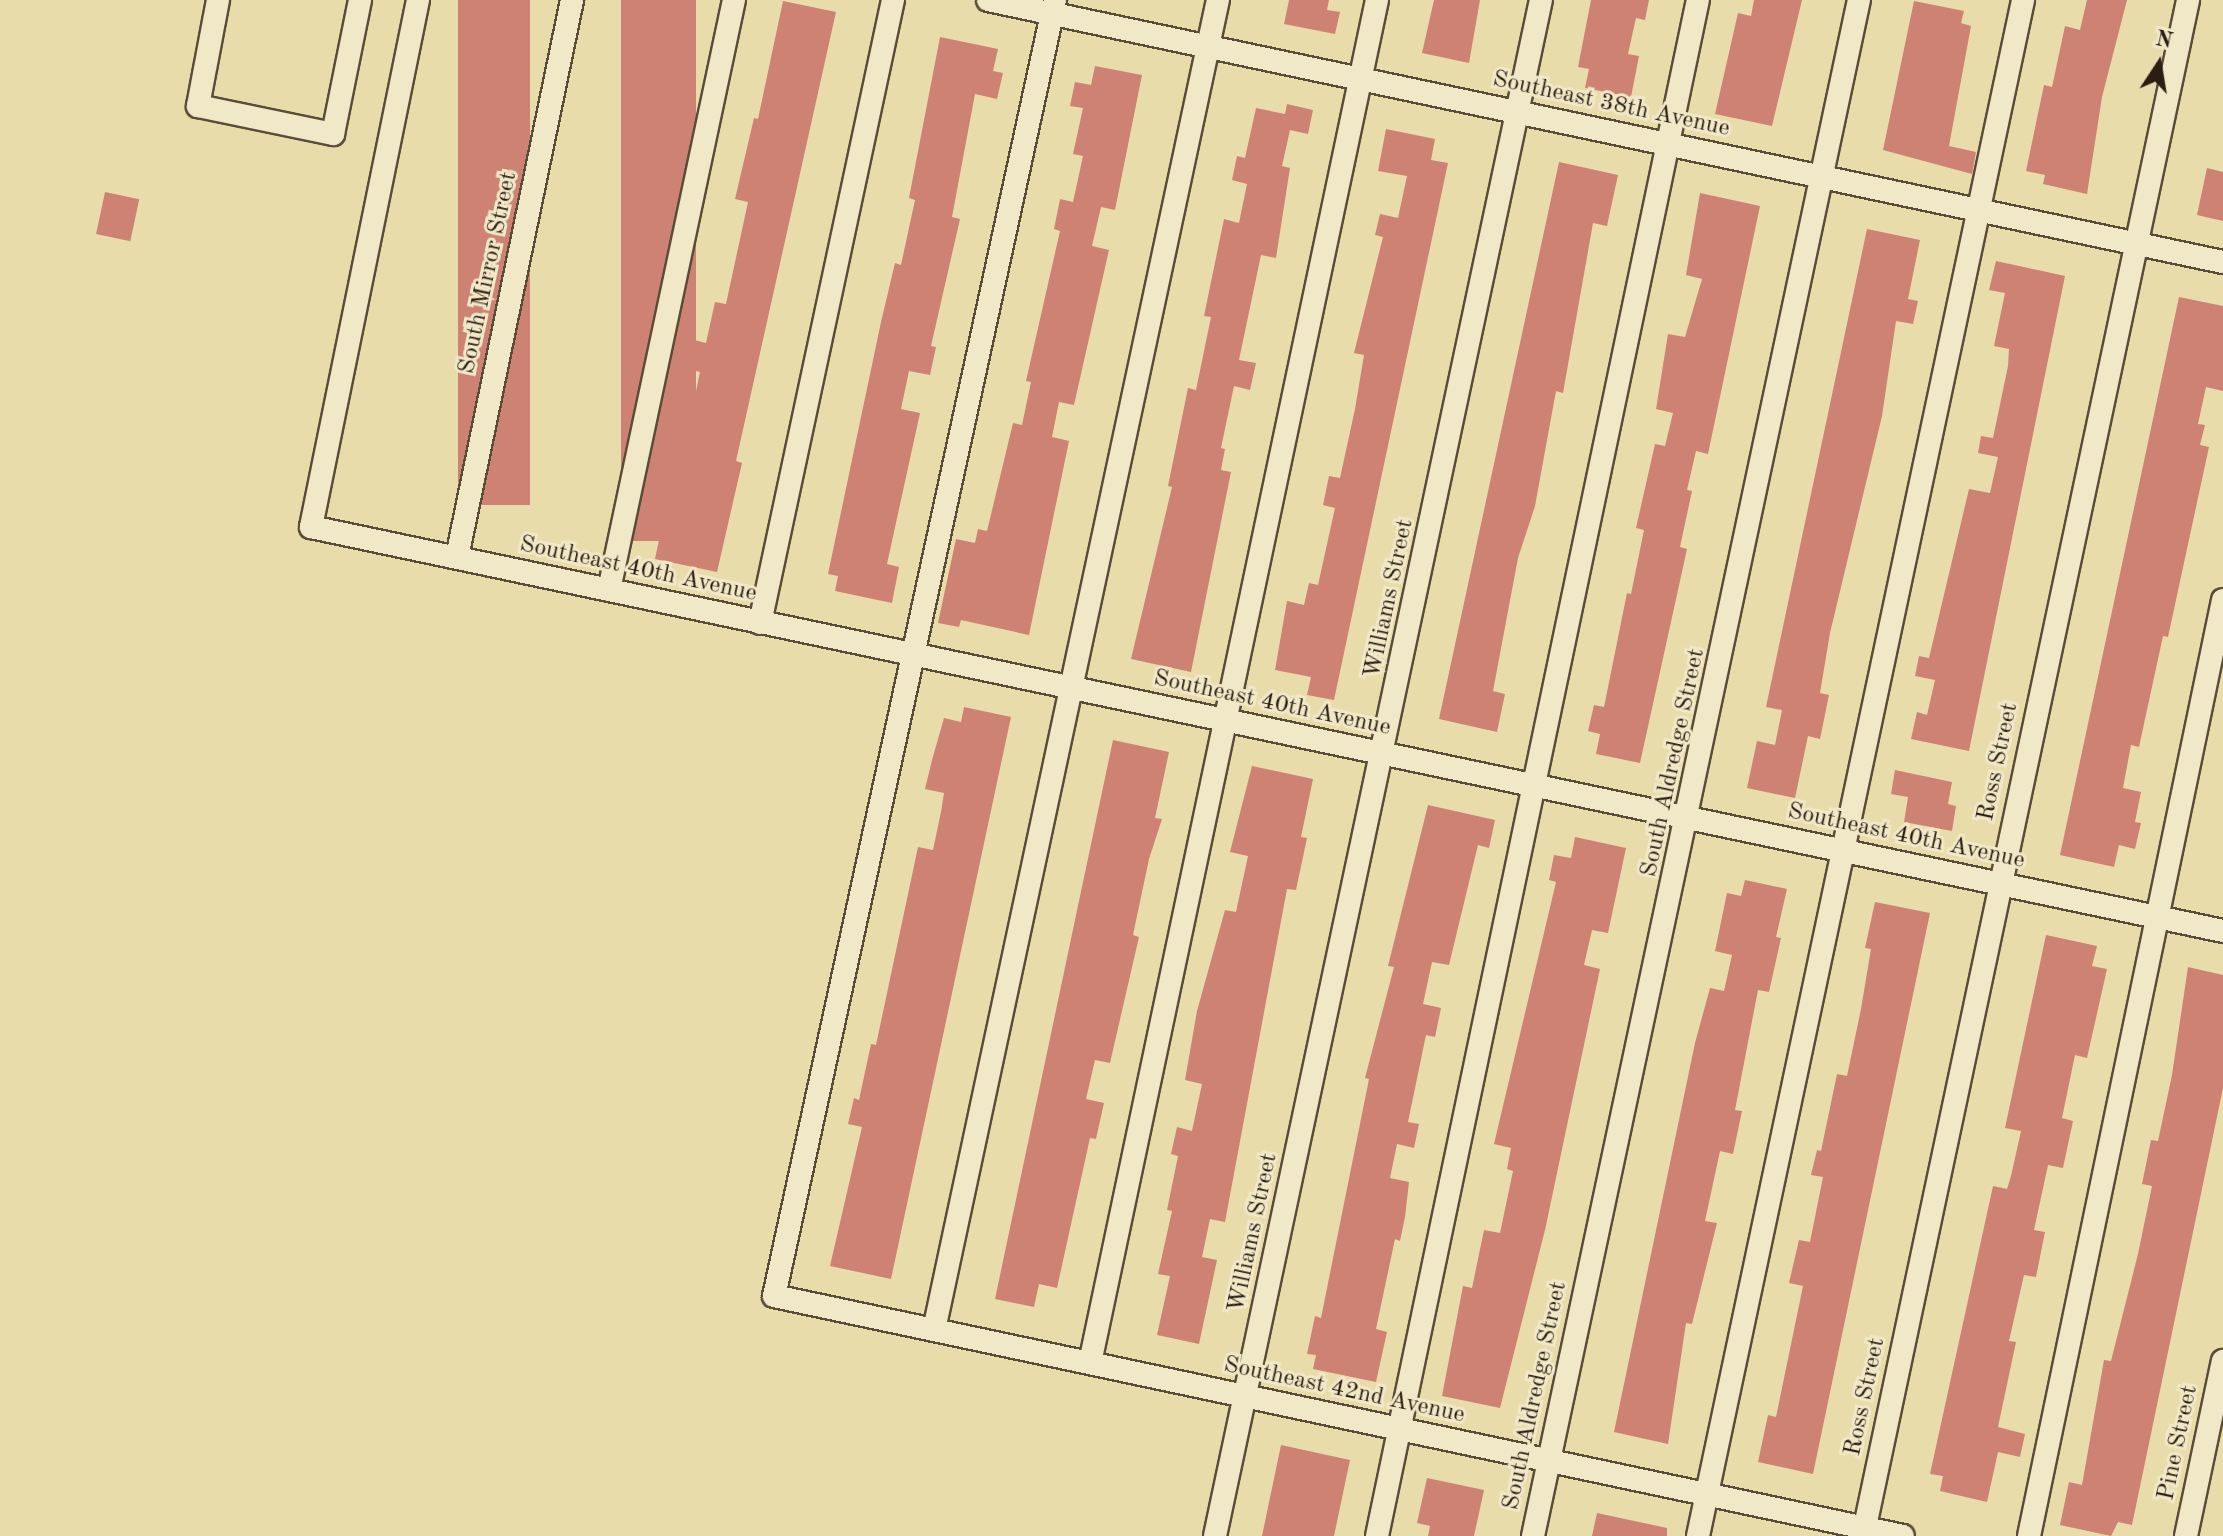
<!DOCTYPE html>
<html>
<head>
<meta charset="utf-8">
<style>
  body { margin:0 }
  #map { position:relative; width:2223px; height:1536px; overflow:hidden; background:#e9dcab; font-family:"Old Standard TT",serif }
  div>[style] { position:absolute }
  .building>* { inset:0; background:#cd8274; transform-origin:0 0 }
  .roads { filter:drop-shadow(2px 0 #5a4d38) drop-shadow(-2px 0 #5a4d38) drop-shadow(0 2px #5a4d38) drop-shadow(0 -2px #5a4d38) }
  .minor>* { height:22px; margin:-11px; padding:0 11px; transform-origin:11px; border-radius:11px; background:#f1e8c8 }
  span { translate:-50% -50%; white-space:nowrap; text-align:center; line-height:1.15; -webkit-text-stroke:6px #f1e8c8; paint-order:stroke }
  .street-label { font-size:24px; color:#2b1d12 }
  .north { position:absolute; left:2119px; top:24px; width:80px; height:80px; -webkit-text-stroke:6px #f1e8c8; paint-order:stroke; rotate:12deg; font-size:22px; font-weight:700; line-height:32px; text-align:center; color:#2b1d12 }
  .north::after { content:''; display:block; margin:auto; width:28px; height:36px; background:#2b1d12; clip-path:polygon(50% 0,100% 100%,50% 72%,0 100%) }
</style>
</head>
<body>
<div id="map">
  <div class="building">
    <i style="left:458px;top:0;width:72px;height:505px"></i>
    <i style="left:621px;top:0;width:75px;height:541px"></i>
    <i style="clip-path:polygon(1289px 0,1329px 0,1327px 10px,1340px 12px,1335px 34px,1284px 24px)"></i>
    <i style="clip-path:polygon(1434px 0,1480px 0,1469px 63px,1422px 53px)"></i>
    <i style="clip-path:polygon(1591px 0,1649px 0,1645px 20px,1636px 18px,1628px 54px,1639px 56px,1631px 97px,1585px 88px,1589px 69px,1578px 67px)"></i>
    <i style="clip-path:polygon(1754px 0,1802px 0,1772px 126px,1715px 114px,1738px 13px,1751px 16px)"></i>
    <i style="clip-path:polygon(2087px 0,2127px 0,2102px 97px,2087px 194px,2043px 184px,2045px 175px,2026px 171px,2044px 85px,2052px 87px,2065px 26px,2080px 30px)"></i>
    <i style="clip-path:polygon(783px 1px,836px 12px,736px 461px,742px 463px,717px 572px,655px 559px,660px 535px,679px 538px,686px 502px,666px 498px,672px 473px,686px 476px,694px 440px,686px 439px,700px 372px,688px 369px,694px 340px,706px 343px,715px 302px,726px 304px,748px 202px,735px 199px,754px 118px,758px 119px)"></i>
    <i style="clip-path:polygon(1914px 1px,1964px 11px,1961px 23px,1971px 26px,1949px 146px,1976px 152px,1972px 174px,1883px 150px)"></i>
    <i style="clip-path:polygon(940px 37px,998px 49px,993px 71px,1003px 73px,997px 99px,975px 94px,952px 217px,960px 219px,931px 346px,936px 347px,930px 375px,909px 371px,901px 409px,920px 413px,887px 564px,899px 567px,892px 603px,835px 591px,838px 576px,828px 574px,881px 322px,895px 263px,901px 265px,915px 200px,909px 198px)"></i>
    <i style="clip-path:polygon(1095px 66px,1142px 75px,1115px 210px,1101px 207px,1092px 246px,1109px 250px,1074px 405px,1059px 402px,1052px 437px,1069px 441px,1029px 635px,961px 620px,959px 627px,938px 623px,956px 539px,975px 543px,978px 529px,987px 531px,1013px 423px,1022px 425px,1031px 382px,1026px 381px,1060px 231px,1054px 229px,1060px 199px,1073px 202px,1083px 156px,1073px 154px,1083px 108px,1070px 106px,1075px 82px,1091px 85px)"></i>
    <i style="clip-path:polygon(1287px 104px,1313px 110px,1308px 134px,1290px 130px,1282px 166px,1290px 168px,1276px 258px,1261px 255px,1239px 360px,1256px 363px,1250px 390px,1234px 386px,1221px 448px,1225px 449px,1221px 470px,1231px 472px,1191px 672px,1131px 659px,1172px 487px,1168px 486px,1188px 388px,1196px 390px,1211px 317px,1204px 316px,1224px 219px,1239px 223px,1247px 184px,1232px 180px,1237px 156px,1245px 158px,1256px 108px,1285px 114px)"></i>
    <i style="clip-path:polygon(1386px 129px,1435px 139px,1431px 160px,1448px 163px,1334px 700px,1307px 695px,1311px 677px,1275px 670px,1287px 601px,1304px 605px,1309px 583px,1318px 585px,1335px 508px,1323px 505px,1329px 476px,1340px 478px,1355px 409px,1364px 355px,1354px 353px,1383px 237px,1375px 235px,1380px 214px,1398px 218px,1407px 176px,1378px 171px)"></i>
    <i style="clip-path:polygon(1559px 162px,1618px 175px,1607px 226px,1593px 223px,1563px 393px,1556px 391px,1535px 506px,1518px 558px,1493px 691px,1505px 694px,1497px 732px,1439px 719px)"></i>
    <i style="clip-path:polygon(2207px 168px,2223px 172px,2223px 221px,2197px 215px)"></i>
    <i style="left:105px;top:192px;width:35px;height:43px;rotate:12deg"></i>
    <i style="clip-path:polygon(1700px 193px,1760px 206px,1708px 454px,1696px 451px,1687px 490px,1692px 491px,1680px 547px,1687px 549px,1640px 763px,1596px 754px,1600px 734px,1588px 731px,1594px 705px,1604px 707px,1627px 593px,1631px 594px,1644px 530px,1636px 528px,1655px 444px,1665px 446px,1673px 413px,1656px 409px,1668px 334px,1685px 337px,1702px 279px,1686px 275px)"></i>
    <i style="clip-path:polygon(1867px 229px,1920px 240px,1908px 299px,1918px 301px,1913px 324px,1896px 321px,1882px 416px,1830px 633px,1820px 693px,1829px 695px,1820px 739px,1808px 736px,1795px 798px,1747px 788px,1757px 741px,1775px 745px,1782px 710px,1766px 707px)"></i>
    <i style="clip-path:polygon(1996px 261px,2065px 276px,1969px 751px,1911px 739px,1917px 712px,1927px 715px,1935px 680px,1915px 676px,1919px 656px,1929px 658px,1969px 489px,1990px 493px,1998px 457px,1978px 453px,1981px 436px,1993px 438px,2008px 366px,2009px 349px,1994px 346px,2005px 293px,1989px 290px)"></i>
    <i style="clip-path:polygon(2179px 297px,2223px 306px,2223px 391px,2206px 387px,2198px 424px,2205px 425px,2200px 445px,2209px 447px,2168px 637px,2163px 636px,2139px 747px,2131px 745px,2123px 788px,2141px 792px,2135px 822px,2141px 823px,2135px 849px,2119px 845px,2114px 867px,2060px 855px)"></i>
    <i style="clip-path:polygon(964px 707px,1011px 717px,891px 1279px,830px 1266px,862px 1127px,848px 1124px,854px 1098px,859px 1100px,871px 1044px,876px 1045px,918px 847px,933px 850px,941px 812px,944px 793px,925px 789px,932px 760px,944px 718px,961px 722px)"></i>
    <i style="clip-path:polygon(1113px 740px,1169px 752px,1155px 818px,1162px 819px,1149px 859px,1133px 935px,1139px 937px,1110px 1063px,1095px 1060px,1086px 1099px,1104px 1103px,1096px 1139px,1090px 1138px,1057px 1288px,1039px 1284px,1034px 1307px,995px 1299px)"></i>
    <i style="clip-path:polygon(1252px 766px,1313px 779px,1301px 837px,1307px 838px,1296px 890px,1287px 889px,1225px 1222px,1210px 1219px,1202px 1257px,1217px 1260px,1199px 1344px,1157px 1335px,1170px 1276px,1158px 1274px,1172px 1211px,1167px 1210px,1178px 1156px,1171px 1154px,1177px 1127px,1192px 1131px,1202px 1084px,1185px 1080px,1197px 1011px,1225px 910px,1236px 912px,1248px 856px,1230px 852px)"></i>
    <i style="clip-path:polygon(1895px 770px,1952px 782px,1948px 804px,1956px 806px,1952px 831px,1904px 822px,1908px 797px,1891px 794px)"></i>
    <i style="clip-path:polygon(1428px 805px,1495px 820px,1489px 848px,1478px 845px,1449px 965px,1432px 962px,1423px 1004px,1441px 1008px,1435px 1037px,1426px 1035px,1408px 1122px,1419px 1124px,1414px 1148px,1397px 1144px,1390px 1178px,1409px 1182px,1405px 1217px,1400px 1241px,1395px 1239px,1376px 1329px,1387px 1332px,1376px 1382px,1313px 1369px,1316px 1355px,1307px 1354px,1315px 1316px,1321px 1318px,1369px 1079px,1365px 1078px,1394px 967px,1388px 966px)"></i>
    <i style="clip-path:polygon(1575px 837px,1626px 848px,1608px 933px,1592px 930px,1584px 965px,1600px 969px,1545px 1230px,1500px 1408px,1442px 1396px,1463px 1286px,1472px 1288px,1484px 1230px,1500px 1233px,1513px 1171px,1507px 1169px,1511px 1148px,1494px 1144px,1556px 882px,1549px 880px,1554px 855px,1571px 858px)"></i>
    <i style="clip-path:polygon(1745px 880px,1787px 889px,1776px 937px,1781px 938px,1769px 992px,1758px 990px,1735px 1110px,1742px 1111px,1733px 1154px,1720px 1151px,1705px 1221px,1717px 1223px,1692px 1324px,1686px 1323px,1668px 1444px,1614px 1432px,1695px 1043px,1710px 988px,1724px 991px,1732px 955px,1715px 951px,1727px 893px,1741px 896px)"></i>
    <i style="clip-path:polygon(1875px 902px,1930px 913px,1813px 1474px,1758px 1462px,1768px 1415px,1776px 1417px,1803px 1286px,1789px 1283px,1799px 1240px,1810px 1242px,1823px 1177px,1811px 1175px,1817px 1150px,1821px 1151px,1837px 1074px,1847px 1076px,1861px 1009px,1871px 949px,1865px 948px)"></i>
    <i style="clip-path:polygon(2046px 935px,2097px 946px,2092px 966px,2107px 969px,2087px 1058px,2075px 1055px,2062px 1118px,2073px 1121px,2063px 1168px,2048px 1165px,2034px 1230px,2045px 1232px,2036px 1277px,2024px 1275px,2009px 1341px,2016px 1342px,1998px 1427px,2025px 1434px,2020px 1457px,1998px 1452px,1987px 1502px,1940px 1491px,1943px 1476px,1930px 1474px,1993px 1186px,2007px 1189px,2011px 1176px,2021px 1131px,2005px 1128px)"></i>
    <i style="clip-path:polygon(2188px 967px,2223px 975px,2223px 1088px,2132px 1525px,2118px 1522px,2111px 1536px,2060px 1525px,2069px 1482px,2082px 1485px,2104px 1360px,2111px 1361px,2138px 1254px,2152px 1186px,2142px 1184px,2151px 1140px,2158px 1141px,2172px 1075px)"></i>
    <i style="clip-path:polygon(1281px 1445px,1350px 1460px,1334px 1536px,1262px 1536px)"></i>
    <i style="clip-path:polygon(1427px 1478px,1484px 1490px,1474px 1536px,1428px 1536px,1430px 1526px,1417px 1523px)"></i>
    <i style="clip-path:polygon(1597px 1513px,1667px 1528px,1667px 1536px,1592px 1536px)"></i>
  </div>
  <div class="roads">
    <div class="minor">
      <i style="left:218px;top:0;width:108px;rotate:100.7deg"></i>
      <i style="left:198px;top:106px;width:138px;rotate:11.7deg"></i>
      <i style="left:333px;top:134px;width:137px;rotate:-78.6deg"></i>
      <i style="left:418px;top:0;width:538px;rotate:101.48deg"></i>
      <i style="left:311px;top:527px;width:1954px;rotate:11.93deg"></i>
      <i style="left:988px;top:0;width:1262px;rotate:11.98deg"></i>
      <i style="left:1055px;top:0;width:1326px;rotate:102.23deg"></i>
      <i style="left:774px;top:1296px;width:1154px;rotate:12deg"></i>
      <i style="left:457px;top:557px;width:569px;rotate:-78.33deg"></i>
      <i style="left:609px;top:590px;width:603px;rotate:-78.04deg"></i>
      <i style="left:760px;top:623px;width:637px;rotate:-77.95deg"></i>
      <i style="left:934px;top:1330px;width:1360px;rotate:-77.95deg"></i>
      <i style="left:1090px;top:1363px;width:1393px;rotate:-78.11deg"></i>
      <i style="left:1215px;top:1536px;width:1570px;rotate:-78.02deg"></i>
      <i style="left:1377px;top:1536px;width:1569px;rotate:-78.2deg"></i>
      <i style="left:1533px;top:1536px;width:1570px;rotate:-78.02deg"></i>
      <i style="left:1698px;top:1536px;width:1570px;rotate:-78.05deg"></i>
      <i style="left:1863px;top:1536px;width:1570px;rotate:-78.05deg"></i>
      <i style="left:2029px;top:1536px;width:956px;rotate:-78.29deg"></i>
      <i style="left:2186px;top:1536px;width:179px;rotate:-78.1deg"></i>
    </div>
  </div>
  <div class="street-label">
    <span style="left:1611px;top:105px;rotate:12deg">Southeast 38th Avenue</span>
    <span style="left:489px;top:273px;rotate:-78deg">South Mirror Street</span>
    <span style="left:638px;top:570px;rotate:12deg">Southeast 40th Avenue</span>
    <span style="left:1390px;top:599px;rotate:-78deg">Williams Street</span>
    <span style="left:1272px;top:704px;rotate:12deg">Southeast 40th Avenue</span>
    <span style="left:1999px;top:762px;rotate:-78deg">Ross Street</span>
    <span style="left:1674px;top:763px;rotate:-78deg">South Aldredge Street</span>
    <span style="left:1906px;top:837px;rotate:12deg">Southeast 40th Avenue</span>
    <span style="left:1254px;top:1233px;rotate:-78deg">Williams Street</span>
    <span style="left:1344px;top:1391px;rotate:12deg">Southeast 42nd Avenue</span>
    <span style="left:1536px;top:1396px;rotate:-78deg">South Aldredge Street</span>
    <span style="left:1866px;top:1397px;rotate:-78deg">Ross Street</span>
    <span style="left:2179px;top:1443px;rotate:-78deg">Pine Street</span>
  </div>
  <div class="north">N</div>
</div>
</body>
</html>
